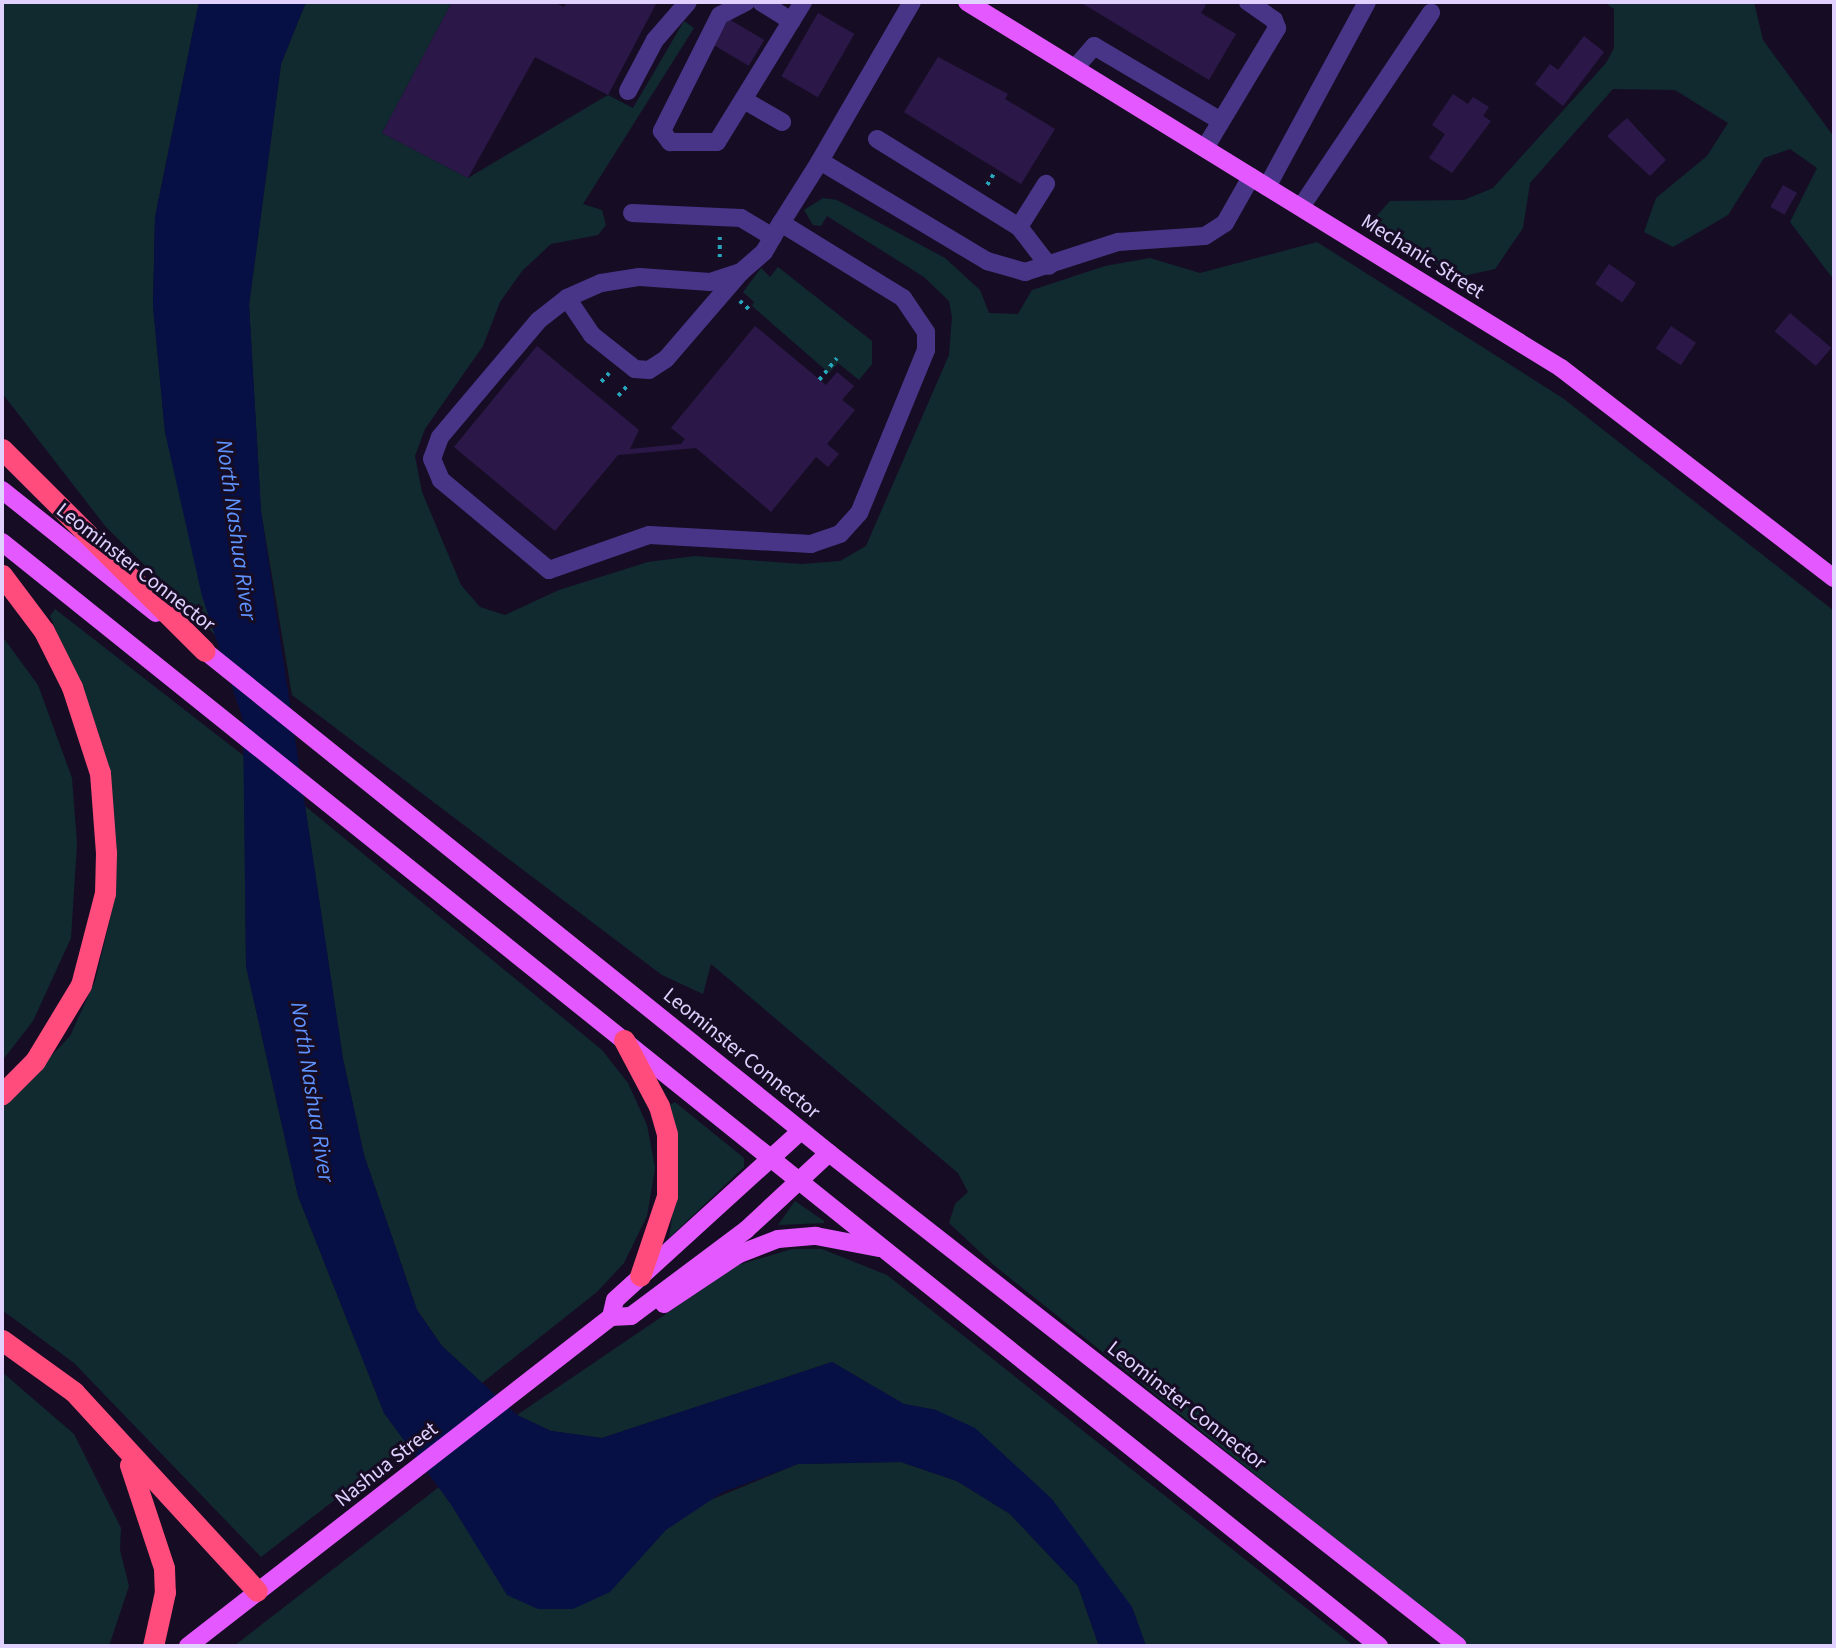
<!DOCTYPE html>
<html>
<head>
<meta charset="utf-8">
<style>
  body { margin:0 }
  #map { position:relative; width:1836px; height:1648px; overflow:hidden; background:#160d25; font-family:"Source Sans 3",sans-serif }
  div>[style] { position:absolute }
  .green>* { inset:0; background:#102a30 }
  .water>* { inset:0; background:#061045 }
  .building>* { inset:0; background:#2b1848; transform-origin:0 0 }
  .path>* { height:3.5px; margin-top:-1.75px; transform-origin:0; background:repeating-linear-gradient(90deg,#27a7be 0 3.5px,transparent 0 8.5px) }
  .minor>* { height:18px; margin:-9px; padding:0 9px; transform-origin:9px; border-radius:9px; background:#493587 }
  .major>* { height:18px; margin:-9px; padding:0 9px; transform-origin:9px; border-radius:9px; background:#e458ff }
  .highway>* { height:21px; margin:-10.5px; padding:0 10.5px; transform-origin:10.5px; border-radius:10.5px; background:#ff4c7c }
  span { translate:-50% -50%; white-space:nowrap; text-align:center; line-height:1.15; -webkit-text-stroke:6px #160d25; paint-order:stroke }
  .street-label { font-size:21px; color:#e0d1ff }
  .water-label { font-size:23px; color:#5f93ff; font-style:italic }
  .frame { position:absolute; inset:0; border:4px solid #e0d1ff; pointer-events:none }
</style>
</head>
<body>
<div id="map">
  <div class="green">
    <i style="clip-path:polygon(2px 2px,199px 2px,155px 217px,153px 306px,165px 432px,216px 636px,106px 527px,2px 393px)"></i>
    <i style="clip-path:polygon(306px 2px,452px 2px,382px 133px,468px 178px,608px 95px,633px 108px,684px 21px,694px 28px,583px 204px,602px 210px,606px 225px,598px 235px,551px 244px,522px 271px,500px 302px,483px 346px,425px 429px,415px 456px,422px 492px,461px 585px,480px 607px,505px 615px,559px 590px,648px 562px,695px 556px,801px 564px,840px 561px,866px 546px,949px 355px,952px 317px,949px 301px,924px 277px,827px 216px,821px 226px,813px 225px,804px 210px,823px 198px,837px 200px,945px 258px,980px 290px,989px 313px,1018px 314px,1032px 290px,1105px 266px,1150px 258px,1200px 273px,1317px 242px,1564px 399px,1834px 611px,1834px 1646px,1469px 1646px,995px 1266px,949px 1223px,955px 1204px,968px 1192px,958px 1173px,711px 964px,703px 994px,662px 975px,292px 695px,261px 511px,249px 305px,281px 64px)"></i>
    <i style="clip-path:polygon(1604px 2px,1754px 2px,1763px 40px,1834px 137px,1834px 280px,1790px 222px,1817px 168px,1790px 149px,1764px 158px,1728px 215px,1673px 247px,1644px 232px,1656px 198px,1707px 156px,1728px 123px,1675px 90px,1613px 89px,1530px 183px,1523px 228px,1495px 269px,1459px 277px,1385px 236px,1373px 220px,1390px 201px,1464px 200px,1493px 188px,1606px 63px,1614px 48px,1614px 9px)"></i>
    <i style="clip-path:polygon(778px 267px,872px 341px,872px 364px,859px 380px,838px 363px,829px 373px,752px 306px,754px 302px,743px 292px,761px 268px,770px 277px)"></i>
    <i style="clip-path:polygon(55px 609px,244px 756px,246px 966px,298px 1196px,384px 1413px,407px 1444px,261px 1557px,74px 1363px,2px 1310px,2px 1108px,70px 1036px,95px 981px,111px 915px,113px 800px,98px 731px,50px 616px)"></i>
    <i style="clip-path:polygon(2px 636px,38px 685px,72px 778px,77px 844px,71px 938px,33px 1021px,2px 1061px)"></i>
    <i style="clip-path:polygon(305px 806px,602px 1050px,628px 1083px,647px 1125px,655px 1168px,647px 1216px,624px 1263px,597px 1292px,482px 1383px,442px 1346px,417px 1310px,364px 1155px,343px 1059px)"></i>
    <i style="clip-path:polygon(675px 1102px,744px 1158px,744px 1167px,669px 1238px,675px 1198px,670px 1105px)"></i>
    <i style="clip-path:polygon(795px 1201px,824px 1221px,824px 1223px,778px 1225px)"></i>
    <i style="clip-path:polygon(792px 1249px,822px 1249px,887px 1275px,1354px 1646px,1146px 1646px,1132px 1607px,936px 1410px,904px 1404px,832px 1362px,602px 1438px,551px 1431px,517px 1415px,738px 1265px)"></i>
    <i style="clip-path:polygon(2px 1372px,74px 1434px,121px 1528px,120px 1550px,129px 1586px,109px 1646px,2px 1646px)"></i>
    <i style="clip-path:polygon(901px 1462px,957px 1481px,1010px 1514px,1078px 1586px,1099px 1646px,234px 1646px,439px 1487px,450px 1503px,708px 1501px,798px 1464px)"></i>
  </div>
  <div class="water">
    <i style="clip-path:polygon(199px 2px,306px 2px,281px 64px,249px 305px,261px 511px,343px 1059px,364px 1155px,417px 1310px,442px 1346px,517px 1415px,551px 1431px,602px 1438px,832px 1362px,904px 1404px,936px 1410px,975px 1428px,1052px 1499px,1132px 1607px,1146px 1646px,1099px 1646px,1078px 1586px,1010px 1514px,957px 1481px,901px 1462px,798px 1464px,723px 1492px,666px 1530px,610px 1592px,573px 1609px,538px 1609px,507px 1595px,450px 1503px,384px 1413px,298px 1196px,246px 966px,243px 720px,202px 596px,165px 432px,153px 306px,155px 217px)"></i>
  </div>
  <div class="building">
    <i style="clip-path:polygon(452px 2px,553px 2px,564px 7px,567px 2px,657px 2px,608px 95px,535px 57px,468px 178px,382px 133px)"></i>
    <i style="clip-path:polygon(1080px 2px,1200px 2px,1206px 5px,1201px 13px,1236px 34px,1209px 80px)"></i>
    <i style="left:818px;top:13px;width:42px;height:73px;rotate:30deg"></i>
    <i style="left:729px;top:19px;width:41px;height:30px;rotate:31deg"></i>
    <i style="clip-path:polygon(1584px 36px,1604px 52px,1563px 106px,1535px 84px,1550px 64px,1558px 70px)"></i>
    <i style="clip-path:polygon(938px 57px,1008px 94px,1005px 99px,1055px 129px,1021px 184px,904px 112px)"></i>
    <i style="clip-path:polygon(1453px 94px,1468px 104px,1473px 97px,1489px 107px,1483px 116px,1491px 121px,1452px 173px,1429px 158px,1445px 134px,1432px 125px)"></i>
    <i style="clip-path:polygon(1627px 118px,1666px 160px,1650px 176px,1607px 136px)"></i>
    <i style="left:1783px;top:185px;width:16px;height:25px;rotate:30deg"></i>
    <i style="left:1609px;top:264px;width:33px;height:24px;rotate:35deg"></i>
    <i style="left:1790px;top:313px;width:54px;height:24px;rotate:40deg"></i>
    <i style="clip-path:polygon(755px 326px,826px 385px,837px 372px,854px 386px,842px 400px,855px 410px,827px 444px,839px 454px,828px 467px,816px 457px,771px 512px,696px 448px,618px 455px,555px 531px,454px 447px,537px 346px,639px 430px,630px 449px,681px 444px,685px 439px,671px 428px)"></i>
    <i style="left:1671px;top:326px;width:30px;height:27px;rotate:34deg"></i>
  </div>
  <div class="path">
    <i style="left:987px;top:185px;width:12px;rotate:-59deg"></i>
    <i style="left:720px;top:237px;width:23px;rotate:90deg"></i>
    <i style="left:740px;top:301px;width:15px;rotate:42deg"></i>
    <i style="left:819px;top:380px;width:28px;rotate:-51deg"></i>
    <i style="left:601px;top:382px;width:12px;rotate:-48deg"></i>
    <i style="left:618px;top:396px;width:15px;rotate:-48deg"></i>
  </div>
  <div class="minor">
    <i style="left:746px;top:2px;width:29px;rotate:153deg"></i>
    <i style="left:720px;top:15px;width:130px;rotate:116.6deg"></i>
    <i style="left:662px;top:131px;width:14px;rotate:54deg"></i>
    <i style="left:670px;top:142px;width:47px"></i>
    <i style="left:717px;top:142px;width:164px;rotate:-58.4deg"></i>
    <i style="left:761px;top:2px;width:36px;rotate:32deg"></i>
    <i style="left:912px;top:2px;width:184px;rotate:120.1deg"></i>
    <i style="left:820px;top:161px;width:195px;rotate:30.9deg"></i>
    <i style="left:987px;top:261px;width:40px;rotate:16deg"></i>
    <i style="left:1025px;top:272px;width:98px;rotate:-17.9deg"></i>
    <i style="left:1118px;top:242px;width:87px;rotate:-3.9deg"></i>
    <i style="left:1205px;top:236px;width:24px;rotate:-33deg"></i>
    <i style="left:1225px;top:223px;width:53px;rotate:-60.5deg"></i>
    <i style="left:1075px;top:68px;width:29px;rotate:-49deg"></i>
    <i style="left:1094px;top:46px;width:147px;rotate:30.6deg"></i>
    <i style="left:628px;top:91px;width:58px;rotate:-62.1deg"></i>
    <i style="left:655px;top:40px;width:50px;rotate:-49deg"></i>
    <i style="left:744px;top:100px;width:44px;rotate:30.1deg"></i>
    <i style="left:877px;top:139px;width:167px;rotate:31.8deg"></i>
    <i style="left:1019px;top:227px;width:49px;rotate:52.4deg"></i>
    <i style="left:1205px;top:148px;width:140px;rotate:-59deg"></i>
    <i style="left:1277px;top:28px;width:9px;rotate:-111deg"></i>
    <i style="left:1274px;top:20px;width:32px;rotate:-145deg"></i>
    <i style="left:1267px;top:187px;width:210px;rotate:-61.6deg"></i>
    <i style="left:1301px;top:207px;width:234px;rotate:-56.2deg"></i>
    <i style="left:632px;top:213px;width:109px;rotate:2.6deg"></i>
    <i style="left:741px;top:218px;width:37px;rotate:31deg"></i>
    <i style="left:781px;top:223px;width:143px;rotate:31.6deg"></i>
    <i style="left:903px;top:298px;width:41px;rotate:55.9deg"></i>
    <i style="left:926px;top:332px;width:18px;rotate:90deg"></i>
    <i style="left:926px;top:350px;width:176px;rotate:112.3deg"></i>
    <i style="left:859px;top:513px;width:28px;rotate:132deg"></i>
    <i style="left:840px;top:534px;width:31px;rotate:161deg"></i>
    <i style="left:811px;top:544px;width:162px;rotate:-176.8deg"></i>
    <i style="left:649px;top:535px;width:106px;rotate:160.7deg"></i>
    <i style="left:549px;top:570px;width:141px;rotate:-140.2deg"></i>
    <i style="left:441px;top:480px;width:23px;rotate:-113deg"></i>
    <i style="left:432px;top:459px;width:23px;rotate:-70deg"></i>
    <i style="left:440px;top:437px;width:153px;rotate:-49.8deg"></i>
    <i style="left:539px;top:320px;width:36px;rotate:-38deg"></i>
    <i style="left:567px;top:298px;width:37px;rotate:-24deg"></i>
    <i style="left:601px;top:283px;width:39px;rotate:-9deg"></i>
    <i style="left:640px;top:277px;width:70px;rotate:4.1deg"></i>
    <i style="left:710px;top:282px;width:33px;rotate:-18deg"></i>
    <i style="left:741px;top:272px;width:30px;rotate:-41deg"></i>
    <i style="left:764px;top:252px;width:34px;rotate:-60deg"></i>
    <i style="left:781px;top:223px;width:73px;rotate:-57.8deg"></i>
    <i style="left:1019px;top:227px;width:51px;rotate:-57.9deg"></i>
    <i style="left:567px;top:298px;width:45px;rotate:56deg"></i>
    <i style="left:592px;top:335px;width:55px;rotate:38.3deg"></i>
    <i style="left:635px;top:369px;width:14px;rotate:4deg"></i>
    <i style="left:649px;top:370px;width:20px;rotate:-33deg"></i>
    <i style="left:666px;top:359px;width:113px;rotate:-49.3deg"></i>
  </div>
  <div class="major">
    <i style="left:967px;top:2px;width:698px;rotate:31.64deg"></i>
    <i style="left:1561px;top:368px;width:344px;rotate:37.6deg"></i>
    <i style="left:2px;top:490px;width:197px;rotate:38.6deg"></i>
    <i style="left:2px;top:542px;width:1765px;rotate:38.72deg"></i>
    <i style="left:195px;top:643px;width:814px;rotate:38.81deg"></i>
    <i style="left:829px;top:1153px;width:799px;rotate:38.09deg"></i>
    <i style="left:664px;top:1304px;width:90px;rotate:-33.7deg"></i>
    <i style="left:739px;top:1254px;width:42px;rotate:-21deg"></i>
    <i style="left:778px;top:1239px;width:38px;rotate:-5deg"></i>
    <i style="left:816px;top:1236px;width:64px;rotate:10.8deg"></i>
    <i style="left:611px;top:1317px;width:17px;rotate:-77deg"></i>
    <i style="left:615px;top:1300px;width:251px;rotate:-42.3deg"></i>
    <i style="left:188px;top:1646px;width:536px;rotate:-37.87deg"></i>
    <i style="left:611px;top:1317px;width:20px;rotate:-3deg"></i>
    <i style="left:631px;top:1316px;width:144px;rotate:-36.8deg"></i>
    <i style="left:746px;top:1230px;width:113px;rotate:-42.9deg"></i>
  </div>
  <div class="highway">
    <i style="left:2px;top:449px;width:286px;rotate:44.9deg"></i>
    <i style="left:2px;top:575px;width:70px;rotate:53.1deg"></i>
    <i style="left:44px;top:631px;width:63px;rotate:63.4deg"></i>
    <i style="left:72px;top:687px;width:90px;rotate:72deg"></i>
    <i style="left:100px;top:773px;width:80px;rotate:85.7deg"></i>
    <i style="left:106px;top:853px;width:40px;rotate:91.4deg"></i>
    <i style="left:105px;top:893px;width:95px;rotate:104.6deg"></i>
    <i style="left:81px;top:985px;width:89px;rotate:121.2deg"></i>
    <i style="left:35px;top:1061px;width:47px;rotate:135deg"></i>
    <i style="left:624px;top:1040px;width:75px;rotate:62.1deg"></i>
    <i style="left:659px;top:1106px;width:29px;rotate:74deg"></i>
    <i style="left:667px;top:1134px;width:62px;rotate:90deg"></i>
    <i style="left:667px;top:1196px;width:84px;rotate:108.6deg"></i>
    <i style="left:2px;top:1340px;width:89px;rotate:35.8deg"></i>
    <i style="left:74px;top:1392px;width:270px;rotate:47.4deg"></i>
    <i style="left:130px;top:1465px;width:108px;rotate:71.7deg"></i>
    <i style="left:164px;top:1568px;width:24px;rotate:88deg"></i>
    <i style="left:165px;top:1592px;width:55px;rotate:102.5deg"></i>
  </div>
  <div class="street-label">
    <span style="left:1423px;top:256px;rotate:32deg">Mechanic Street</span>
    <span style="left:136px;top:567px;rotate:38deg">Leominster Connector</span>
    <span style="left:742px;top:1053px;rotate:39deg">Leominster Connector</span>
    <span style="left:1187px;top:1405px;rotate:38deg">Leominster Connector</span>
    <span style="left:386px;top:1464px;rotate:-38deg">Nashua Street</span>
  </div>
  <div class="water-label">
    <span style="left:236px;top:530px;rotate:82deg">North Nashua River</span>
    <span style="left:312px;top:1092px;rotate:81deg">North Nashua River</span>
  </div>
  <div class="frame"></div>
</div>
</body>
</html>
